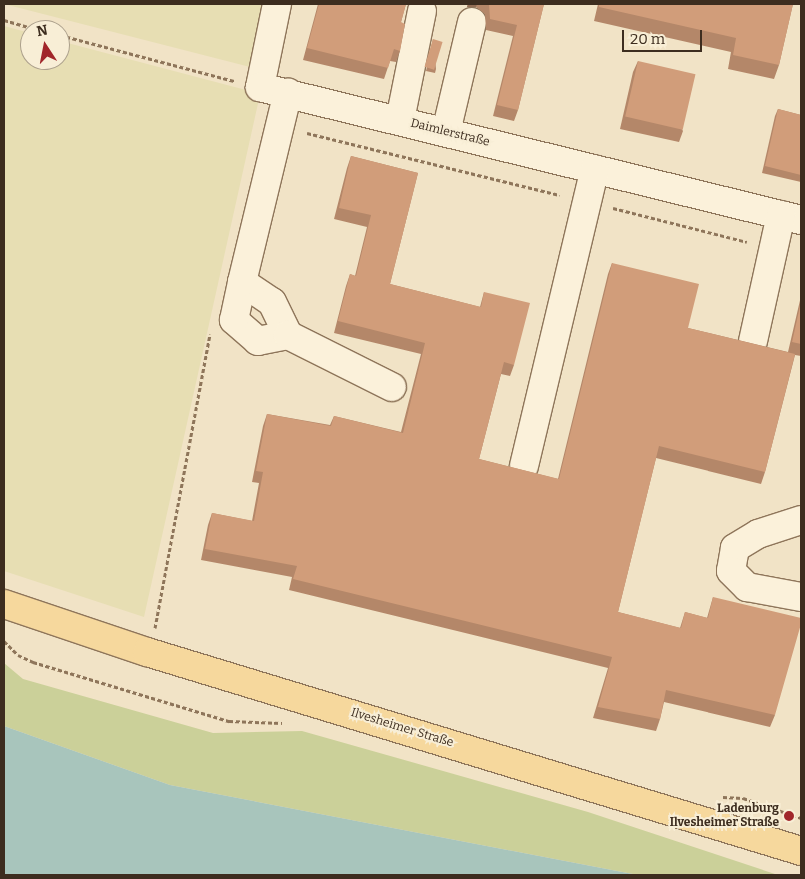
<!DOCTYPE html>
<html>
<head>
<meta charset="utf-8">
<style>
  body { margin:0 }
  #map { position:relative; width:805px; height:879px; overflow:hidden; background:#f1e3c6; font-family:Bitter,serif }
  div>[style] { position:absolute }
  .farmland>* { inset:0; background:#e7deb3 }
  .green>* { inset:0; background:#cbd099 }
  .water>* { inset:0; background:#a8c5bc }
  .path>* { height:3px; margin-top:-1.5px; transform-origin:0; background:repeating-linear-gradient(90deg,#8e755a 0 4px,transparent 0 6.5px) }
  .roads { filter:drop-shadow(1px 0 #8e755a) drop-shadow(-1px 0 #8e755a) drop-shadow(0 1px #8e755a) drop-shadow(0 -1px #8e755a) }
  .minor>* { height:28px; margin:-14px; padding:0 14px; transform-origin:14px; border-radius:14px; background:#fbf1da }
  .major>* { height:28px; margin:-14px; padding:0 14px; transform-origin:14px; border-radius:14px; background:#f6d89d }
  .wall>* { inset:0; background:#b48769 }
  .shaded-wall>* { inset:0; background:#926e55 }
  .building>* { inset:0; background:#d19d7a; transform-origin:0 0 }
  .dots>* { width:14px; height:14px; translate:-50% -50%; box-sizing:border-box; border:2px solid #f8eed6; border-radius:50% }
  span { translate:-50% -50%; white-space:nowrap; text-align:center; line-height:1.15; -webkit-text-stroke:4px #f8eed6; paint-order:stroke }
  .street-label { font-size:12px; color:#3d2d1f }
  .poi-label { font-size:12px; color:#3d2d1f; font-weight:700 }
  .right { translate:-100% -50%; text-align:right }
  .frame { position:absolute; inset:0; border:5px solid #3d2d1f; pointer-events:none }
  .north { position:absolute; left:20px; top:20px; width:50px; height:50px; box-sizing:border-box; background:#f8eed6; border:1px solid #ada18d; border-radius:50%; rotate:349deg; font-size:14px; font-weight:700; line-height:20px; text-align:center; color:#3d2d1f }
  .north::after { content:''; display:block; margin:auto; width:18px; height:22px; background:#a1262a; clip-path:polygon(50% 0,100% 100%,50% 72%,0 100%) }
  .scale { position:absolute; left:622px; top:30px; width:80px; height:22px; box-sizing:border-box; border:2px solid #3d2d1f; border-top:0; padding-left:6px; font-size:15px; line-height:18px; white-space:nowrap; color:#3d2d1f; -webkit-text-stroke:4px #f8eed6; paint-order:stroke }
</style>
</head>
<body>
<div id="map">
  <div class="farmland">
    <i style="clip-path:polygon(4px 4px,266px 4px,254px 68px)"></i>
    <i style="clip-path:polygon(4px 26px,30px 33px,30px 60px,60px 60px,60px 41px,246px 90px,259px 99px,144px 617px,4px 571px)"></i>
  </div>
  <div class="green">
    <i style="clip-path:polygon(4px 663px,23px 679px,213px 733px,302px 731px,588px 812px,778px 875px,638px 875px,170px 785px,4px 726px)"></i>
  </div>
  <div class="water">
    <i style="clip-path:polygon(4px 726px,170px 785px,638px 875px,4px 875px)"></i>
  </div>
  <div class="path">
    <i style="left:4px;top:20px;width:37px;rotate:16deg"></i>
    <i style="left:60px;top:35px;width:180px;rotate:14.8deg"></i>
    <i style="left:307px;top:133px;width:260px;rotate:13.8deg"></i>
    <i style="left:613px;top:208px;width:138px;rotate:14.2deg"></i>
    <i style="left:155px;top:628px;width:299px;rotate:-79.4deg"></i>
    <i style="left:4px;top:641px;width:20px;rotate:45deg"></i>
    <i style="left:18px;top:655px;width:17px;rotate:25deg"></i>
    <i style="left:33px;top:662px;width:205px;rotate:16.8deg"></i>
    <i style="left:229px;top:721px;width:53px;rotate:2.2deg"></i>
    <i style="left:723px;top:797px;width:20px;rotate:3deg"></i>
    <i style="left:743px;top:798px;width:61px;rotate:19deg"></i>
  </div>
  <div class="roads">
    <div class="minor">
      <i style="left:277px;top:4px;width:85px;rotate:101.6deg"></i>
      <i style="left:260px;top:87px;width:557px;rotate:13.81deg"></i>
      <i style="left:400px;top:120px;width:111px;rotate:-78.6deg"></i>
      <i style="left:446px;top:132px;width:113px;rotate:-76.7deg"></i>
      <i style="left:242px;top:282px;width:36px;rotate:34deg"></i>
      <i style="left:272px;top:302px;width:37px;rotate:64deg"></i>
      <i style="left:288px;top:335px;width:31px;rotate:169deg"></i>
      <i style="left:258px;top:341px;width:32px;rotate:-139deg"></i>
      <i style="left:234px;top:320px;width:39px;rotate:-78deg"></i>
      <i style="left:242px;top:282px;width:195px;rotate:-76.4deg"></i>
      <i style="left:288px;top:335px;width:116px;rotate:26.6deg"></i>
      <i style="left:753px;top:341px;width:129px;rotate:-77.5deg"></i>
      <i style="left:524px;top:466px;width:305px;rotate:-76.6deg"></i>
      <i style="left:801px;top:520px;width:45px;rotate:162deg"></i>
      <i style="left:758px;top:534px;width:27px;rotate:149deg"></i>
      <i style="left:735px;top:548px;width:23px;rotate:100deg"></i>
      <i style="left:731px;top:571px;width:23px;rotate:45deg"></i>
      <i style="left:747px;top:587px;width:55px;rotate:10.5deg"></i>
    </div>
    <div class="major">
      <i style="left:4px;top:604px;width:151px;rotate:18.6deg"></i>
      <i style="left:147px;top:652px;width:684px;rotate:16.92deg"></i>
    </div>
  </div>
  <div class="wall">
    <i style="clip-path:polygon(318px 4px,406px 4px,401px 22px,400px 51px,396px 62px,390px 61px,384px 79px,303px 60px)"></i>
    <i style="clip-path:polygon(468px 4px,544px 4px,518px 110px,514px 121px,493px 116px,513px 36px,486px 30px,485px 14px,476px 7px,467px 7px)"></i>
    <i style="clip-path:polygon(598px 4px,793px 4px,779px 65px,774px 79px,728px 69px,731px 52px,594px 21px)"></i>
    <i style="clip-path:polygon(433px 39px,436px 69px,435px 73px,426px 71px)"></i>
    <i style="clip-path:polygon(638px 61px,683px 131px,679px 142px,620px 129px,633px 72px)"></i>
    <i style="clip-path:polygon(778px 109px,801px 115px,801px 182px,762px 173px,775px 116px)"></i>
    <i style="clip-path:polygon(351px 156px,418px 173px,390px 284px,480px 307px,484px 292px,514px 365px,510px 376px,501px 374px,479px 459px,558px 479px,608px 274px,612px 263px,688px 328px,788px 352px,801px 296px,801px 356px,795px 355px,765px 472px,761px 484px,656px 458px,618px 612px,680px 628px,685px 612px,707px 618px,713px 597px,775px 715px,770px 727px,664px 702px,660px 719px,656px 731px,593px 718px,608px 668px,289px 590px,292px 577px,201px 560px,208px 525px,212px 513px,252px 521px,259px 483px,252px 482px,263px 426px,267px 414px,330px 425px,334px 416px,401px 432px,421px 354px,334px 333px,346px 286px,350px 274px,355px 276px,367px 227px,334px 219px,347px 168px)"></i>
  </div>
  <div class="shaded-wall">
    <i style="clip-path:polygon(468px 4px,477px 4px,476px 7px,467px 7px)"></i>
  </div>
  <div class="building">
    <i style="clip-path:polygon(319px 4px,406px 4px,401px 22px,405px 24px,400px 51px,394px 49px,388px 68px,307px 48px)"></i>
    <i style="clip-path:polygon(489px 4px,544px 4px,518px 110px,497px 105px,517px 25px,490px 19px)"></i>
    <i style="clip-path:polygon(599px 4px,793px 4px,779px 65px,733px 55px,736px 38px,599px 7px)"></i>
    <i style="left:433px;top:39px;width:10px;height:29px;rotate:17deg"></i>
    <i style="left:638px;top:61px;width:59px;height:57px;rotate:13deg"></i>
    <i style="clip-path:polygon(778px 109px,801px 115px,801px 175px,765px 166px)"></i>
    <i style="clip-path:polygon(351px 156px,418px 173px,390px 284px,481px 307px,484px 292px,530px 303px,514px 365px,504px 362px,479px 459px,559px 479px,612px 263px,699px 284px,688px 328px,795px 354px,765px 472px,659px 446px,618px 612px,681px 628px,685px 612px,708px 618px,713px 597px,801px 618px,801px 624px,775px 715px,666px 690px,660px 719px,598px 707px,612px 657px,293px 579px,297px 566px,205px 549px,212px 513px,254px 521px,263px 472px,256px 471px,267px 414px,331px 426px,334px 416px,403px 433px,425px 343px,338px 321px,350px 274px,356px 276px,371px 215px,339px 208px)"></i>
    <i style="clip-path:polygon(801px 302px,801px 344px,792px 342px)"></i>
  </div>
  <div class="dots">
    <i style="left:789px;top:816px;background:#a1262a"></i>
  </div>
  <div class="street-label">
    <span style="left:450px;top:133px;rotate:14deg">Daimlerstraße</span>
    <span style="left:402px;top:728px;rotate:17deg">Ilvesheimer Straße</span>
  </div>
  <div class="poi-label">
    <span class="right" style="left:779px;top:816px">Ladenburg<br>Ilvesheimer Straße</span>
  </div>
  <div class="frame"></div>
  <div class="north">N</div>
  <div class="scale">20 m</div>
</div>
</body>
</html>
